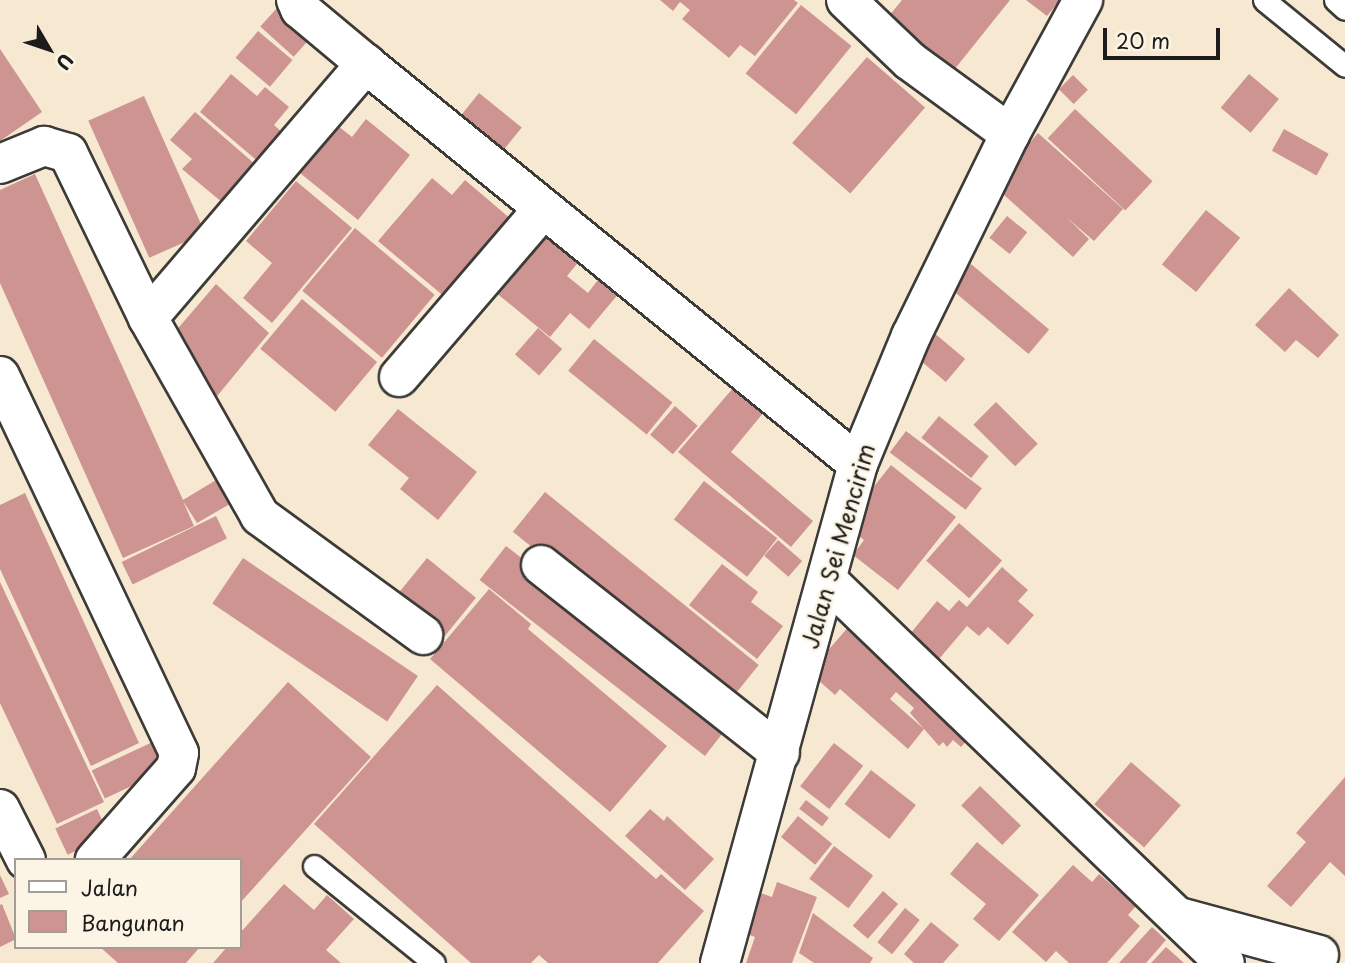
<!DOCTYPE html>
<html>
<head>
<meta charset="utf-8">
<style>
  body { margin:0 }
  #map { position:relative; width:1345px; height:963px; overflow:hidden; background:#f7e9d1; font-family:"Playpen Sans",sans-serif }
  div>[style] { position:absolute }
  .building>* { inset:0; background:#cd9491; transform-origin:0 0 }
  .roads { filter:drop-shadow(2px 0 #3d3b37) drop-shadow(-2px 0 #3d3b37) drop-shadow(0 2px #3d3b37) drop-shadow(0 -2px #3d3b37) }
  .lane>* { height:21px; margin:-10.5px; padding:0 10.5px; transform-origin:10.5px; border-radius:10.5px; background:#fff }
  .street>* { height:38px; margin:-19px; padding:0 19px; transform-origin:19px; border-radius:19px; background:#fff }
  .secondary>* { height:38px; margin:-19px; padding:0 19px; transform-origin:19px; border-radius:19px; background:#fff }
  span { translate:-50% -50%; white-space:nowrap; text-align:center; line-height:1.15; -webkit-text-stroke:5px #fcf5e5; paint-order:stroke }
  .street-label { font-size:23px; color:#1c1c1c }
  .legend { position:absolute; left:14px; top:858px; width:228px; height:91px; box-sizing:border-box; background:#fcf5e5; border:2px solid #a29e95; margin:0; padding:9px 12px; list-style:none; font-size:21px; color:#1c1c1c }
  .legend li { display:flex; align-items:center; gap:14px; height:35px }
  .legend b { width:35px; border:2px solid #a29e95 }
  .north { position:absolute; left:14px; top:14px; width:70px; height:70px; -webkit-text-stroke:5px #fcf5e5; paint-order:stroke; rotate:129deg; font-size:19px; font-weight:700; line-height:28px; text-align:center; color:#1c1c1c }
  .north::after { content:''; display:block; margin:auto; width:24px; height:32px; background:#1c1c1c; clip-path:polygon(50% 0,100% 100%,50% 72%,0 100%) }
  .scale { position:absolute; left:1103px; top:28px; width:117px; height:32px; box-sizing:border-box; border:4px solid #1c1c1c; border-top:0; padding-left:9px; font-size:21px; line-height:24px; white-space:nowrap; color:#1c1c1c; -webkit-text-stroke:5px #fcf5e5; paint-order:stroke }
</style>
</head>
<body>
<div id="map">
  <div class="building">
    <i style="clip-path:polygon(660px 0,794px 0,798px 3px,755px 56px,740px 45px,729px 58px,682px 19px,690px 10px,680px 2px,673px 11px)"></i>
    <i style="clip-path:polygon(902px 0,1010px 0,946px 80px,880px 27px)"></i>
    <i style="clip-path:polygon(1026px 0,1060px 0,1047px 16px)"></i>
    <i style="left:801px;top:5px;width:65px;height:88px;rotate:39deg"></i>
    <i style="left:277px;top:8px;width:45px;height:25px;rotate:42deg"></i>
    <i style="left:258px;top:31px;width:45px;height:35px;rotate:40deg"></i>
    <i style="clip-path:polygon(0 49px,42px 112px,0 141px)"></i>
    <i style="left:867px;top:57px;width:77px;height:114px;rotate:41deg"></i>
    <i style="clip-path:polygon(231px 74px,257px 96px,265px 87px,289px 107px,274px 125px,285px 135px,261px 164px,200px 112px)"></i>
    <i style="left:1249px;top:74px;width:39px;height:44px;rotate:40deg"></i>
    <i style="left:1073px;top:75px;width:21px;height:20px;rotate:45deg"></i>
    <i style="left:479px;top:93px;width:55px;height:42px;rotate:39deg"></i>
    <i style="left:144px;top:96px;width:150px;height:61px;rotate:66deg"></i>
    <i style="left:1075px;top:109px;width:106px;height:40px;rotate:43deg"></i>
    <i style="clip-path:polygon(195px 112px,256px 165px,223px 203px,182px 169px,192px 159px,170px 140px)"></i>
    <i style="clip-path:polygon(366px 119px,410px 155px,358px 220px,300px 173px,338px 126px,352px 137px)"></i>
    <i style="left:1284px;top:129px;width:51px;height:25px;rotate:29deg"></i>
    <i style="clip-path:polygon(1038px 133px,1123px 209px,1094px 241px,1066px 217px,1089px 239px,1073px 257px,994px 186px)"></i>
    <i style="clip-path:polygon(35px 174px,183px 500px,221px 477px,235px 501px,197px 523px,183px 501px,194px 526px,123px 558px,0 283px,0 190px)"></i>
    <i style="clip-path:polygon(432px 178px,452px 195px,465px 180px,512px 220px,446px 298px,378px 241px)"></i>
    <i style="clip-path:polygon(296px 181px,352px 228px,272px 323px,243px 298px,272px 263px,246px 241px)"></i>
    <i style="left:1206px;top:210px;width:44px;height:70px;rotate:39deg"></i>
    <i style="left:1007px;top:216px;width:26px;height:28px;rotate:39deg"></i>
    <i style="clip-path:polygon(540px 225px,581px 259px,567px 276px,588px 293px,601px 276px,620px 292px,589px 329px,570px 313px,550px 337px,489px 287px)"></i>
    <i style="left:355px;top:228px;width:104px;height:82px;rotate:40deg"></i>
    <i style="left:971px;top:264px;width:102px;height:32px;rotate:40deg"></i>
    <i style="clip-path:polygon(216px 284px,269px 333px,209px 406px,174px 333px)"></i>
    <i style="clip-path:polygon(1289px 288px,1339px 335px,1318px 358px,1296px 340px,1285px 352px,1255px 325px)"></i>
    <i style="left:302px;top:299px;width:98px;height:65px;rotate:40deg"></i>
    <i style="left:538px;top:328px;width:32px;height:35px;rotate:41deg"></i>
    <i style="left:933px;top:332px;width:42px;height:30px;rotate:40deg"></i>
    <i style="left:594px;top:339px;width:101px;height:41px;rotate:39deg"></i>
    <i style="clip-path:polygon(734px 387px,764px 412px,731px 452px,813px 521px,791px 547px,678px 452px)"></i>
    <i style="left:996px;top:402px;width:59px;height:32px;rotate:45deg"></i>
    <i style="left:675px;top:406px;width:30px;height:38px;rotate:41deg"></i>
    <i style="clip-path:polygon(398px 409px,477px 472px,438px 520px,400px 489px,409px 478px,368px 445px)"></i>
    <i style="left:939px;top:416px;width:64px;height:28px;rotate:39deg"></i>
    <i style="left:906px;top:431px;width:95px;height:27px;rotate:37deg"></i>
    <i style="clip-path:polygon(891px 465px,956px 517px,898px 590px,853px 555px,864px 540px,844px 524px)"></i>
    <i style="left:704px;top:481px;width:93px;height:49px;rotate:38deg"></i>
    <i style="left:545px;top:492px;width:275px;height:51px;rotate:39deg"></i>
    <i style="clip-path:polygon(25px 493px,139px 743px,91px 766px,0 569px,0 505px)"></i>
    <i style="left:216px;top:516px;width:25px;height:105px;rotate:64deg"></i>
    <i style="left:959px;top:523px;width:57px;height:50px;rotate:41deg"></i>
    <i style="left:778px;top:540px;width:32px;height:21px;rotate:41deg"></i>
    <i style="left:506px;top:546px;width:286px;height:43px;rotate:38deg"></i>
    <i style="left:243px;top:558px;width:211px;height:55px;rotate:34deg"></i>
    <i style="left:427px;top:558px;width:63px;height:50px;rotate:39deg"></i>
    <i style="clip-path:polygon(722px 564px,758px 592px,751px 602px,783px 626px,757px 659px,689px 605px)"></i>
    <i style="clip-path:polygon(1002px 567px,1028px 590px,1018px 601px,1034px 615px,1008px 645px,988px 627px,979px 636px,967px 626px,939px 659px,910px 634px,937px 601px,949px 611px,959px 600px,967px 607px)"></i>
    <i style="clip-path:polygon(0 582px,104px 802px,57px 824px,0 703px)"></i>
    <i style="clip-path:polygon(489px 589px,531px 624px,528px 629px,667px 746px,610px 812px,430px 659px)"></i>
    <i style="clip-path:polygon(858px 616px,978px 728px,961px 747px,953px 740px,947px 747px,943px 742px,939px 746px,910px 713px,914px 708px,896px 692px,890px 699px,924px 729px,908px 749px,840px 689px,835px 695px,809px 672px)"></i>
    <i style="clip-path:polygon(288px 682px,371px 757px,240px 903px,240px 860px,129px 860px)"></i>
    <i style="clip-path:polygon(437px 685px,656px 879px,661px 874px,704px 911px,658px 963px,548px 963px,539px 955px,531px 963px,471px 963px,314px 824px)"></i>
    <i style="left:157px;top:740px;width:31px;height:72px;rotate:65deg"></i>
    <i style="left:834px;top:743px;width:37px;height:55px;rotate:38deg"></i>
    <i style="left:1131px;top:762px;width:66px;height:56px;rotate:41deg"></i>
    <i style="left:871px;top:770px;width:57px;height:43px;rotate:38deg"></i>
    <i style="clip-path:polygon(1345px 777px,1345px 876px,1330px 862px,1291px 907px,1267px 886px,1306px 842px,1296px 833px)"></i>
    <i style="left:980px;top:786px;width:57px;height:27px;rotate:44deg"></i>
    <i style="left:806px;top:800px;width:29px;height:11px;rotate:38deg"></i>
    <i style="left:97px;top:809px;width:29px;height:46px;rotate:65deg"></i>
    <i style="clip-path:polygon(650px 809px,664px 821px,667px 816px,714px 859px,685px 890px,625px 836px)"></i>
    <i style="left:798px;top:816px;width:44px;height:27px;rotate:39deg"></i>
    <i style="clip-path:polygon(977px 842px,1039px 895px,999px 941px,973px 919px,986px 904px,950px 874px)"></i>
    <i style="left:834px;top:846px;width:49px;height:41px;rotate:37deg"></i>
    <i style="clip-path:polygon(1073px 865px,1092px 882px,1099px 874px,1136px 906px,1128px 915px,1140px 926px,1107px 963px,1069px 963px,1056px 951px,1046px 962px,1012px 932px)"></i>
    <i style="clip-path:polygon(0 875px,9px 894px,0 898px)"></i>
    <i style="clip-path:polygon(777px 882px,817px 897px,792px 963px,746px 963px,755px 937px,739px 931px,755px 891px,772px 897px)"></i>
    <i style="clip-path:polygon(284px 884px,314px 910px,327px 895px,354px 919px,326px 950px,341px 963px,213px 963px,227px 947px,240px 947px,240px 933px)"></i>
    <i style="left:883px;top:891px;width:20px;height:46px;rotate:41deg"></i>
    <i style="clip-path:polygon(2px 904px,16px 939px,0 947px,0 905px)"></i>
    <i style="left:905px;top:908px;width:19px;height:44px;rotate:39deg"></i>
    <i style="clip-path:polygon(813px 913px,873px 958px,870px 963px,814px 963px,799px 953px)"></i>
    <i style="clip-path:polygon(931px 922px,959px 945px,943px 963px,914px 963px,904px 954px)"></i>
    <i style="clip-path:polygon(1152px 927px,1166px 940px,1146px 963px,1119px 963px)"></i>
    <i style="clip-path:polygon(100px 947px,200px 947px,186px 963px,118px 963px)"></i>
    <i style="clip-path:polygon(1166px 947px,1184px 963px,1151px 963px)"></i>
  </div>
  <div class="roads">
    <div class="lane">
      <i style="left:1264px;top:0;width:104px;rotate:39.2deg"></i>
      <i style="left:1335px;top:0;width:13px;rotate:42deg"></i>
      <i style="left:314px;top:866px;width:154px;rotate:38.9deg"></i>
    </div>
    <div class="street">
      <i style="left:296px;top:0;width:10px;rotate:66deg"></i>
      <i style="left:300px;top:9px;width:86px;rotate:39.8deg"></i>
      <i style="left:366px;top:64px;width:634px;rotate:39.11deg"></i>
      <i style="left:846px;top:0;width:88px;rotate:43.6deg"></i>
      <i style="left:910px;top:61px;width:124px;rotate:36.1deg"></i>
      <i style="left:0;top:164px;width:48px;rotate:-22.2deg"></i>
      <i style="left:44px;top:146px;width:25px;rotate:16deg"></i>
      <i style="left:68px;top:153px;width:183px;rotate:64.1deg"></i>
      <i style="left:148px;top:318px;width:227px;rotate:60.5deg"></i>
      <i style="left:260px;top:516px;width:202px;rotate:36.1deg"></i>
      <i style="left:148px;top:318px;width:335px;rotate:-49.4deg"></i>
      <i style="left:0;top:376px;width:417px;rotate:64.6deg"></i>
      <i style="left:179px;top:753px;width:15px;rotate:101deg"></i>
      <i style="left:176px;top:768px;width:123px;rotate:131.4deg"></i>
      <i style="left:399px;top:377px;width:221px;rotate:-49.4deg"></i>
      <i style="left:541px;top:565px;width:304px;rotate:38.2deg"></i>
      <i style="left:827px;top:580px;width:552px;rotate:43.9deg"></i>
      <i style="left:0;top:809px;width:57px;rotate:63deg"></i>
      <i style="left:1183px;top:918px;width:141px;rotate:15.2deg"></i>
    </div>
    <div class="secondary">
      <i style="left:720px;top:963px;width:518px;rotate:-74.54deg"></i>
      <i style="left:858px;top:464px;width:139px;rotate:-67.5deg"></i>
      <i style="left:911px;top:336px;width:225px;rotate:-63.9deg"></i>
      <i style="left:1010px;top:134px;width:153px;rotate:-61.4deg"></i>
    </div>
  </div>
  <div class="street-label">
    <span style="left:838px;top:546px;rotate:-74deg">Jalan Sei Mencirim</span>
  </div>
  <ul class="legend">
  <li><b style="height:9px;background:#fff"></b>Jalan</li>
  <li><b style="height:19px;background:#cd9491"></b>Bangunan</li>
  </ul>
  <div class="north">U</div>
  <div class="scale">20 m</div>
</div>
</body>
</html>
